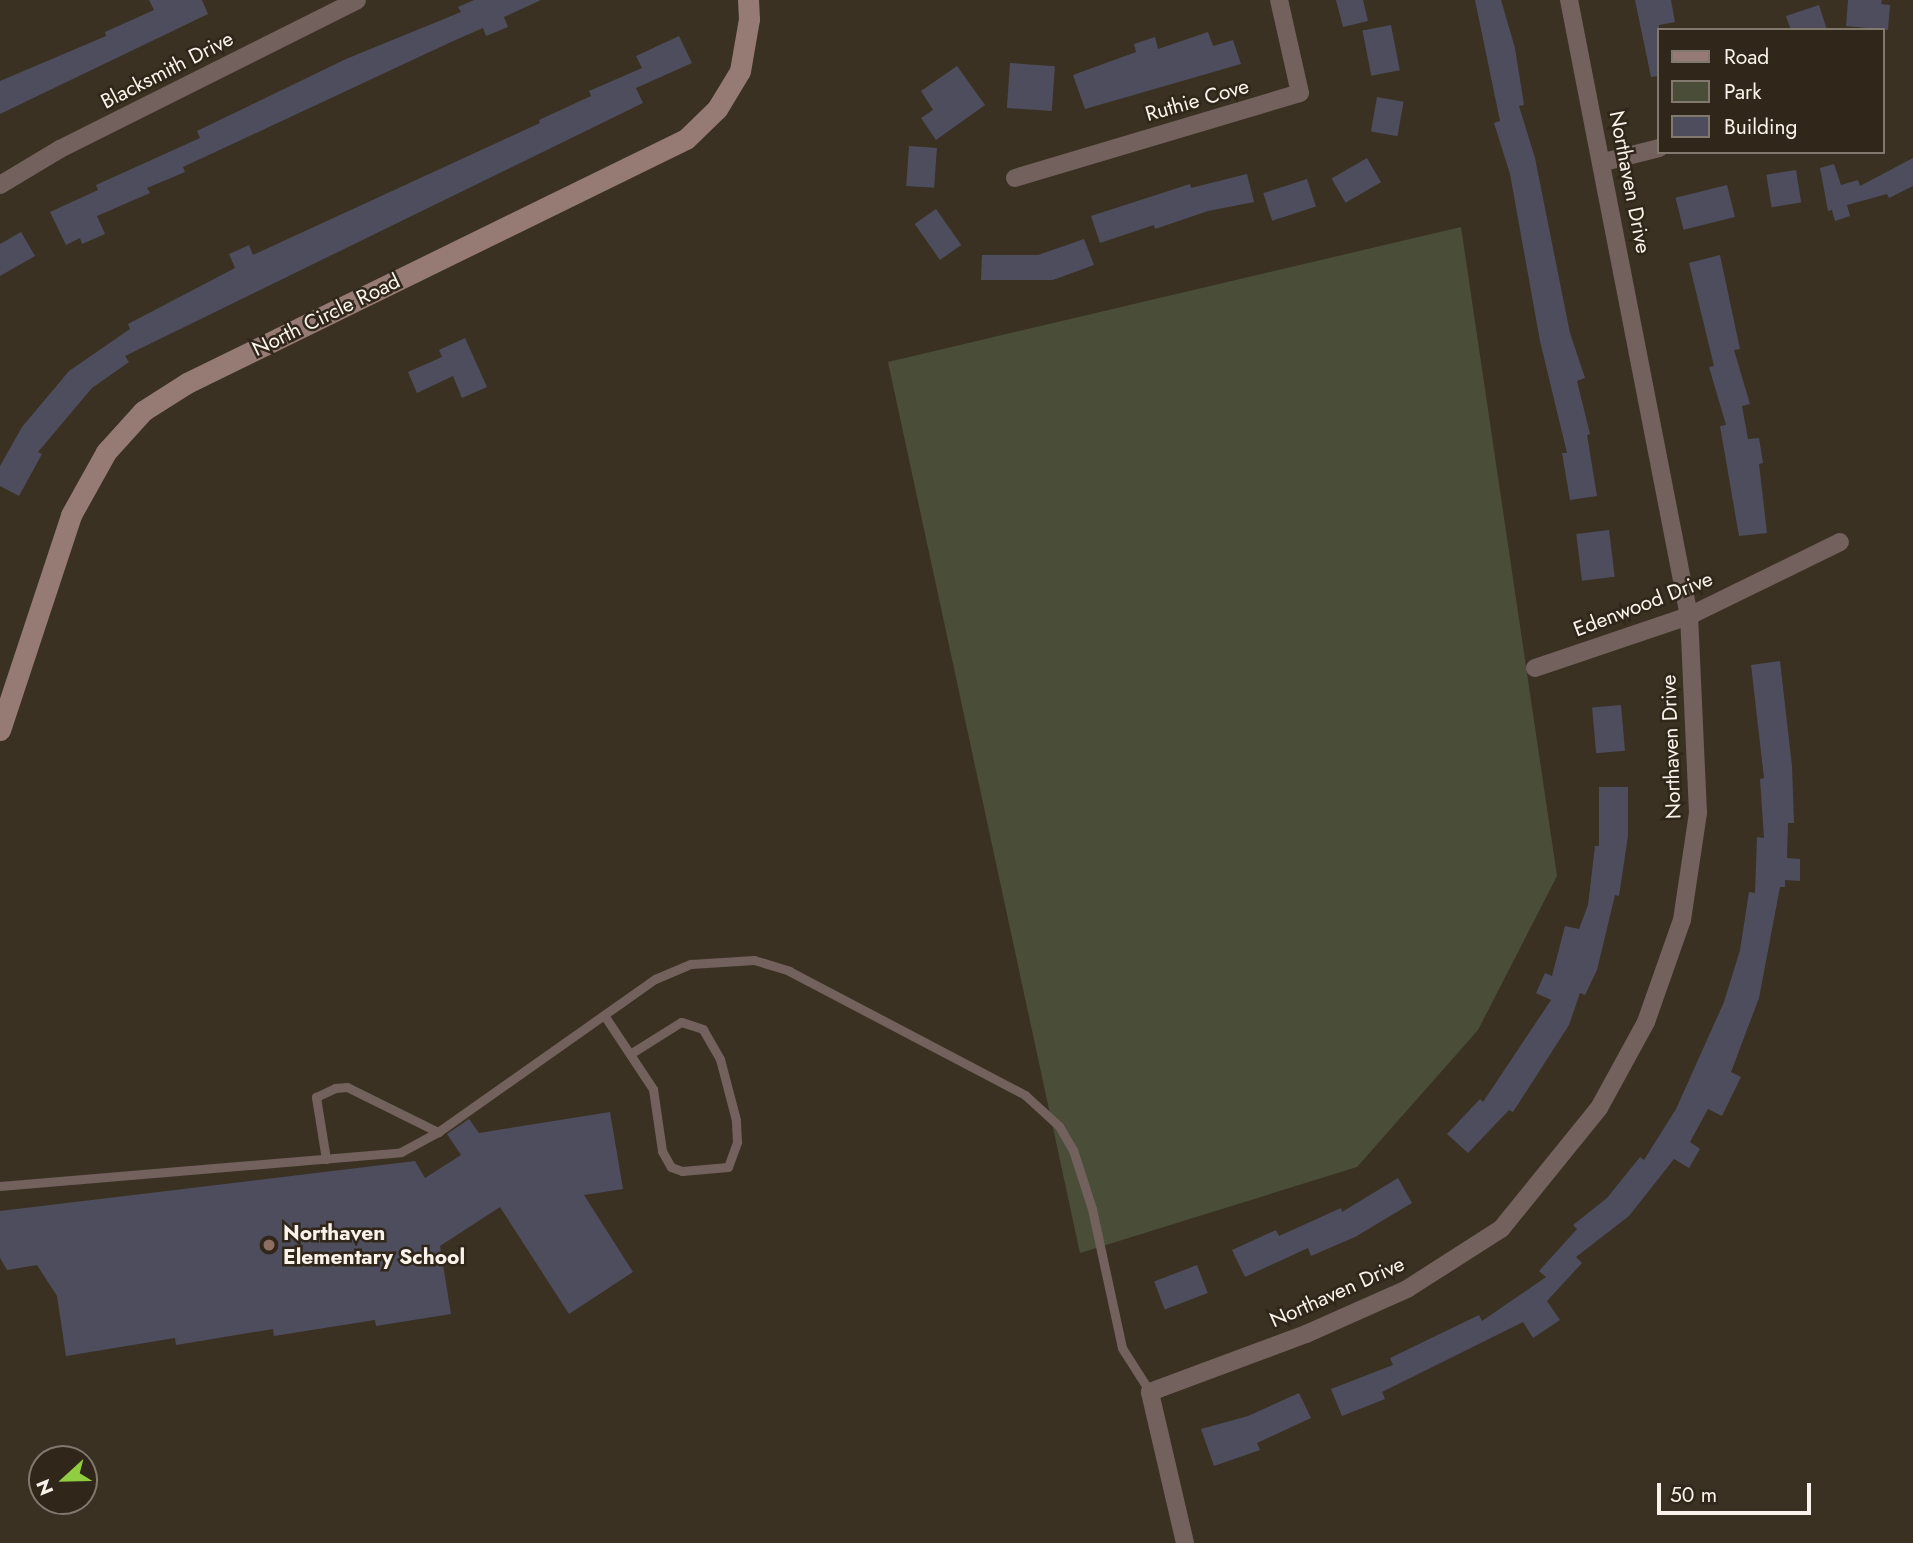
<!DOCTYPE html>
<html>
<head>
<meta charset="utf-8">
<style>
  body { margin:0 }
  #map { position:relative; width:1913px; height:1543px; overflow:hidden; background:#3a3123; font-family:Jost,sans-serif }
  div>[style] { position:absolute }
  .green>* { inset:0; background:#4a4e38 }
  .building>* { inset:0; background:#4d4d5d; transform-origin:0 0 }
  .lane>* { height:9px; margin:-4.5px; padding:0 4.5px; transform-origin:4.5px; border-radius:4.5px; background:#73615d }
  .street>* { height:18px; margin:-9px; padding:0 9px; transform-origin:9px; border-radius:9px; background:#73615d }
  .secondary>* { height:21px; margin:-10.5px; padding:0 10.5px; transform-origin:10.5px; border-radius:10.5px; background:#967b75 }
  .dots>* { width:19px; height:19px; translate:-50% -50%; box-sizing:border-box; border:4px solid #30271a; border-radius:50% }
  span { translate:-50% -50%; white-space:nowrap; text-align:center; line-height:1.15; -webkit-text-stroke:5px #30271a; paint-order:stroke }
  .street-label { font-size:21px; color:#faf3eb }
  .poi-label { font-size:21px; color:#faf3eb; font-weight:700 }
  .left { translate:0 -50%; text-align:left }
  .legend { position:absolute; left:1657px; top:28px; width:228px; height:126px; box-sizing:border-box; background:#30271a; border:2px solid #81796e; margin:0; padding:9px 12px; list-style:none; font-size:21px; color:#faf3eb }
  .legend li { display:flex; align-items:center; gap:14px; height:35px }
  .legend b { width:35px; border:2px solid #81796e }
  .north { position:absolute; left:28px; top:1445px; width:70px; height:70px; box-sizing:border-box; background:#30271a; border:2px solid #81796e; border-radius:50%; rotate:248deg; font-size:19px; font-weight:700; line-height:28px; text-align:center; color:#faf3eb }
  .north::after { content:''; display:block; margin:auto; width:24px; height:32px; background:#90cd40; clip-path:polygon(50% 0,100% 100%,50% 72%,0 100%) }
  .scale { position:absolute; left:1657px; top:1483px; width:154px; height:32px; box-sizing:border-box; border:4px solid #faf3eb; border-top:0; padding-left:9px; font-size:21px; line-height:24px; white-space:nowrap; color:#faf3eb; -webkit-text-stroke:5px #30271a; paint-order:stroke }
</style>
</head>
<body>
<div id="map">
  <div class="green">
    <i style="clip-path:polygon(1461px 227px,1557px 876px,1478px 1030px,1357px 1167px,1080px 1253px,888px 362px)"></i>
  </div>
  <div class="building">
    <i style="clip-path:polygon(149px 0,202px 0,208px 14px,0 114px,0 81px,106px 36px,105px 32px,154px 10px)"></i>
    <i style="clip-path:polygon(474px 0,541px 0,504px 17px,508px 27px,486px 36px,483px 28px,451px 42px,183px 167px,185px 172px,147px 188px,150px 193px,97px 216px,105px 234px,82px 244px,80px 238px,66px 245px,50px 212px,98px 190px,96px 185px,200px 138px,197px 131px,346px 59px,461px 12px,458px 7px)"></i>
    <i style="clip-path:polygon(1336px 0,1363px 0,1368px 21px,1343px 27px)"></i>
    <i style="clip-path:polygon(1475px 0,1501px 0,1515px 48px,1524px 105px,1519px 106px,1535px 158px,1570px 333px,1585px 378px,1577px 381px,1590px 434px,1587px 435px,1597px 496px,1570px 500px,1562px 453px,1567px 453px,1540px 341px,1510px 174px,1494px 123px,1500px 121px)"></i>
    <i style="clip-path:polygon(1635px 0,1671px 0,1675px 22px,1659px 25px,1659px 76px,1651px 77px)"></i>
    <i style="clip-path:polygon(1848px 0,1882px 0,1881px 4px,1890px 5px,1888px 30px,1846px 26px)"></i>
    <i style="clip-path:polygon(1819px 5px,1827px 30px,1791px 30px,1786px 16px)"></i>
    <i style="left:1391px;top:25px;width:46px;height:29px;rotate:79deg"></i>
    <i style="clip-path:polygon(1208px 32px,1213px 46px,1233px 40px,1241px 64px,1085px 109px,1073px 75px,1136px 52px,1134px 44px,1155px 37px,1158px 49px)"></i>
    <i style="clip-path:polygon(679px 36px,692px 63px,636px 88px,643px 103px,125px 356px,129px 362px,92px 388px,38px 452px,42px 454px,19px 496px,0 486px,0 466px,22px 427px,69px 371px,130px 329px,128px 324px,235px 268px,229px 254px,249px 245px,253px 255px,540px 123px,539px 120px,591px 96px,589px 91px,642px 68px,636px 56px)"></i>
    <i style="left:1010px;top:63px;width:45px;height:45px;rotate:4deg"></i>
    <i style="clip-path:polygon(957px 66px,985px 105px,936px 140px,921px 118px,933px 110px,921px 91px)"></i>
    <i style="left:1377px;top:97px;width:27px;height:35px;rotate:10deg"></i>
    <i style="left:909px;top:146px;width:28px;height:40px;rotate:4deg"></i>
    <i style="left:1367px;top:158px;width:28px;height:41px;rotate:60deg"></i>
    <i style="clip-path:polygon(1913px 158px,1913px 186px,1889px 198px,1887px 194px,1847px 205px,1850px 216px,1835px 221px,1832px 210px,1828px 211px,1820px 168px,1834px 164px,1841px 185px,1858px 180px,1860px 186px)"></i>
    <i style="left:1796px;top:170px;width:33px;height:30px;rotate:81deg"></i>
    <i style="clip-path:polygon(1247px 174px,1254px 202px,1208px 211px,1155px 229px,1154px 225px,1100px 243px,1091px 216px,1190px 184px,1191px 188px)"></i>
    <i style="left:1307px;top:179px;width:29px;height:46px;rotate:72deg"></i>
    <i style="left:1727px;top:185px;width:33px;height:53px;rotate:76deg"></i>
    <i style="left:936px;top:209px;width:44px;height:26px;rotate:55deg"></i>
    <i style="clip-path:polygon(21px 232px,35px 256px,0 276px,0 244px)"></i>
    <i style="clip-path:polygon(1084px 239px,1094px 265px,1053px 280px,981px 280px,982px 255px,1038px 255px)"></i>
    <i style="clip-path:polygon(1720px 255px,1740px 349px,1734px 350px,1750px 404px,1742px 406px,1748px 439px,1759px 438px,1763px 463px,1759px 464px,1767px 533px,1739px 536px,1720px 426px,1726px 425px,1709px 367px,1714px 366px,1689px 263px)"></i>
    <i style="clip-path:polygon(465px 338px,487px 387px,462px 398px,453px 376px,417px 393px,408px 372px,442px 357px,439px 350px)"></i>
    <i style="left:1609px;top:530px;width:47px;height:33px;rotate:83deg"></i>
    <i style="clip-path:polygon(1780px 661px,1792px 766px,1794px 823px,1788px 823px,1787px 858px,1800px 859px,1800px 881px,1785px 880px,1785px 887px,1780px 887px,1759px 998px,1731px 1072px,1741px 1077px,1722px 1116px,1708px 1109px,1690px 1142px,1700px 1149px,1689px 1168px,1674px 1159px,1629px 1216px,1576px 1257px,1582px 1263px,1547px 1301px,1560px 1320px,1533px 1338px,1523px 1322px,1382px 1392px,1385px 1399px,1342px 1416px,1331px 1389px,1393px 1365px,1390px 1358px,1479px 1315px,1482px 1321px,1546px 1277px,1539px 1271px,1577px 1229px,1573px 1225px,1607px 1198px,1640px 1157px,1644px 1160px,1676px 1109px,1724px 1002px,1740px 950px,1749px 892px,1755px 893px,1757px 837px,1764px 838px,1760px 779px,1764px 778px,1751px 665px)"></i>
    <i style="left:1621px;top:705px;width:46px;height:29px;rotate:85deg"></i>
    <i style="clip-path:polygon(1599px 787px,1628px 787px,1628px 836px,1619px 896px,1615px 895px,1597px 970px,1585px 995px,1580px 993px,1569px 1025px,1513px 1112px,1509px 1110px,1468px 1153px,1447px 1134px,1480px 1099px,1483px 1102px,1551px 1000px,1536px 993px,1545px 973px,1552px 976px,1565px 926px,1579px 929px,1588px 905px,1595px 846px,1599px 846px)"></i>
    <i style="clip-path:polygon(610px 1112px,623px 1189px,584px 1195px,633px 1272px,569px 1314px,500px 1207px,440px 1246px,451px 1314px,376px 1326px,375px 1320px,274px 1336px,273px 1329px,176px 1345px,175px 1338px,66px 1356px,57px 1296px,37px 1265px,7px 1270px,0 1258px,0 1211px,415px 1161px,425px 1178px,461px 1155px,447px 1134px,469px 1119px,479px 1133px)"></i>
    <i style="clip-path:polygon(1398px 1178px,1412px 1203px,1355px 1237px,1311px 1256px,1308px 1248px,1245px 1277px,1232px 1250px,1276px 1230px,1279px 1236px,1341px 1208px,1342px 1212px)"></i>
    <i style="left:1197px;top:1265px;width:30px;height:46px;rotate:69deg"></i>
    <i style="clip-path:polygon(1299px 1393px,1311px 1418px,1257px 1443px,1260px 1450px,1214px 1466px,1201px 1429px,1248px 1416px)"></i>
  </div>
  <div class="lane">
    <i style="left:604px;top:1015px;width:89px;rotate:56.5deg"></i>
    <i style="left:653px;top:1089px;width:63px;rotate:81.7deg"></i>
    <i style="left:662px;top:1151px;width:18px;rotate:61deg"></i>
    <i style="left:671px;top:1167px;width:12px;rotate:20deg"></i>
    <i style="left:682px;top:1171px;width:46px;rotate:-5deg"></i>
    <i style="left:728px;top:1167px;width:27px;rotate:-70deg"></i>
    <i style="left:737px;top:1142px;width:22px;rotate:-93deg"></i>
    <i style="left:736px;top:1120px;width:63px;rotate:-104.7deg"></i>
    <i style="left:720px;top:1059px;width:34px;rotate:-120deg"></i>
    <i style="left:703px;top:1029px;width:23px;rotate:-162deg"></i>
    <i style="left:681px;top:1022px;width:60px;rotate:147.9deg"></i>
    <i style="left:326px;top:1159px;width:63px;rotate:-99.2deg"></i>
    <i style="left:316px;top:1097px;width:21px;rotate:-25deg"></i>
    <i style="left:335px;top:1088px;width:12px;rotate:-5deg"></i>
    <i style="left:347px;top:1087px;width:102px;rotate:26.3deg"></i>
    <i style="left:0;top:1186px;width:402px;rotate:-4.8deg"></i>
    <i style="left:401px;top:1152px;width:42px;rotate:-28.4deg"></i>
    <i style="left:438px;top:1132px;width:266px;rotate:-35.2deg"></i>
    <i style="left:655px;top:979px;width:39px;rotate:-23deg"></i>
    <i style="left:691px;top:964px;width:63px;rotate:-3.6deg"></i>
    <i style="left:754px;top:960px;width:37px;rotate:17deg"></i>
    <i style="left:789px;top:971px;width:267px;rotate:27.7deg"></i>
    <i style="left:1025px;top:1095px;width:46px;rotate:42.4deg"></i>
    <i style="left:1059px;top:1126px;width:28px;rotate:60deg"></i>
    <i style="left:1073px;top:1150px;width:62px;rotate:72.1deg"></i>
    <i style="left:1092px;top:1209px;width:142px;rotate:77.8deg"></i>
    <i style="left:1122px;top:1348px;width:52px;rotate:57.5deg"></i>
  </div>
  <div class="street">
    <i style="left:1604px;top:162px;width:57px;rotate:-14.3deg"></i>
    <i style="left:1015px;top:178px;width:297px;rotate:-16.6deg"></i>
    <i style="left:1300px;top:93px;width:95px;rotate:-102.7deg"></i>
    <i style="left:0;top:185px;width:70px;rotate:-31deg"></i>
    <i style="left:60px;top:149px;width:332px;rotate:-26.6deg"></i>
    <i style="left:1535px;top:668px;width:163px;rotate:-18.7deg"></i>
    <i style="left:1689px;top:616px;width:168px;rotate:-26.1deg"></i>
    <i style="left:1185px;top:1543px;width:155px;rotate:-103.1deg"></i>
    <i style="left:1150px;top:1392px;width:166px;rotate:-20.4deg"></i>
    <i style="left:1306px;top:1334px;width:111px;rotate:-24deg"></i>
    <i style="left:1407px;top:1289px;width:112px;rotate:-32.6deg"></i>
    <i style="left:1501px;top:1229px;width:156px;rotate:-51deg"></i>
    <i style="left:1599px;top:1108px;width:98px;rotate:-61.3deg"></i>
    <i style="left:1646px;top:1022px;width:108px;rotate:-70.6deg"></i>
    <i style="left:1682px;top:920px;width:108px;rotate:-81.5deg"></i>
    <i style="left:1698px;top:813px;width:197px;rotate:-92.6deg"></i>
    <i style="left:1689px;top:616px;width:628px;rotate:-101.02deg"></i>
  </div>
  <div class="secondary">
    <i style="left:0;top:730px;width:226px;rotate:-71.7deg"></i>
    <i style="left:71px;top:515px;width:72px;rotate:-60.9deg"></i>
    <i style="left:106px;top:452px;width:55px;rotate:-47.9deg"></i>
    <i style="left:143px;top:411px;width:52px;rotate:-32.5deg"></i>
    <i style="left:187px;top:383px;width:555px;rotate:-26.06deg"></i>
    <i style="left:686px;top:139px;width:43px;rotate:-44.1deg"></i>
    <i style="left:717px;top:109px;width:44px;rotate:-58.8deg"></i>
    <i style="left:740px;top:71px;width:53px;rotate:-80.2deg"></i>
    <i style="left:749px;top:19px;width:19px;rotate:-93deg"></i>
  </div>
  <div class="dots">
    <i style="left:269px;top:1245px;background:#8d6e63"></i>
  </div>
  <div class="street-label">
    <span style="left:167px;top:70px;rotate:-27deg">Blacksmith Drive</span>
    <span style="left:1197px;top:100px;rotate:-16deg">Ruthie Cove</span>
    <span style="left:1630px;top:182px;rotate:79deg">Northaven Drive</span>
    <span style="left:326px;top:315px;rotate:-26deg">North Circle Road</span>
    <span style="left:1643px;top:604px;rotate:-21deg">Edenwood Drive</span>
    <span style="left:1671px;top:747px;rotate:-92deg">Northaven Drive</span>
    <span style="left:1337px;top:1292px;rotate:-24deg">Northaven Drive</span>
  </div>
  <div class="poi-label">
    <span class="left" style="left:283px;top:1245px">Northaven<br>Elementary School</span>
  </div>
  <ul class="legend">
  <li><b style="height:9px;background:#967b75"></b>Road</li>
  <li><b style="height:19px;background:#4a4e38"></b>Park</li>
  <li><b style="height:19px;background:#4d4d5d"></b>Building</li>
  </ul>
  <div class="north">N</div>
  <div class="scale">50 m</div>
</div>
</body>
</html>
